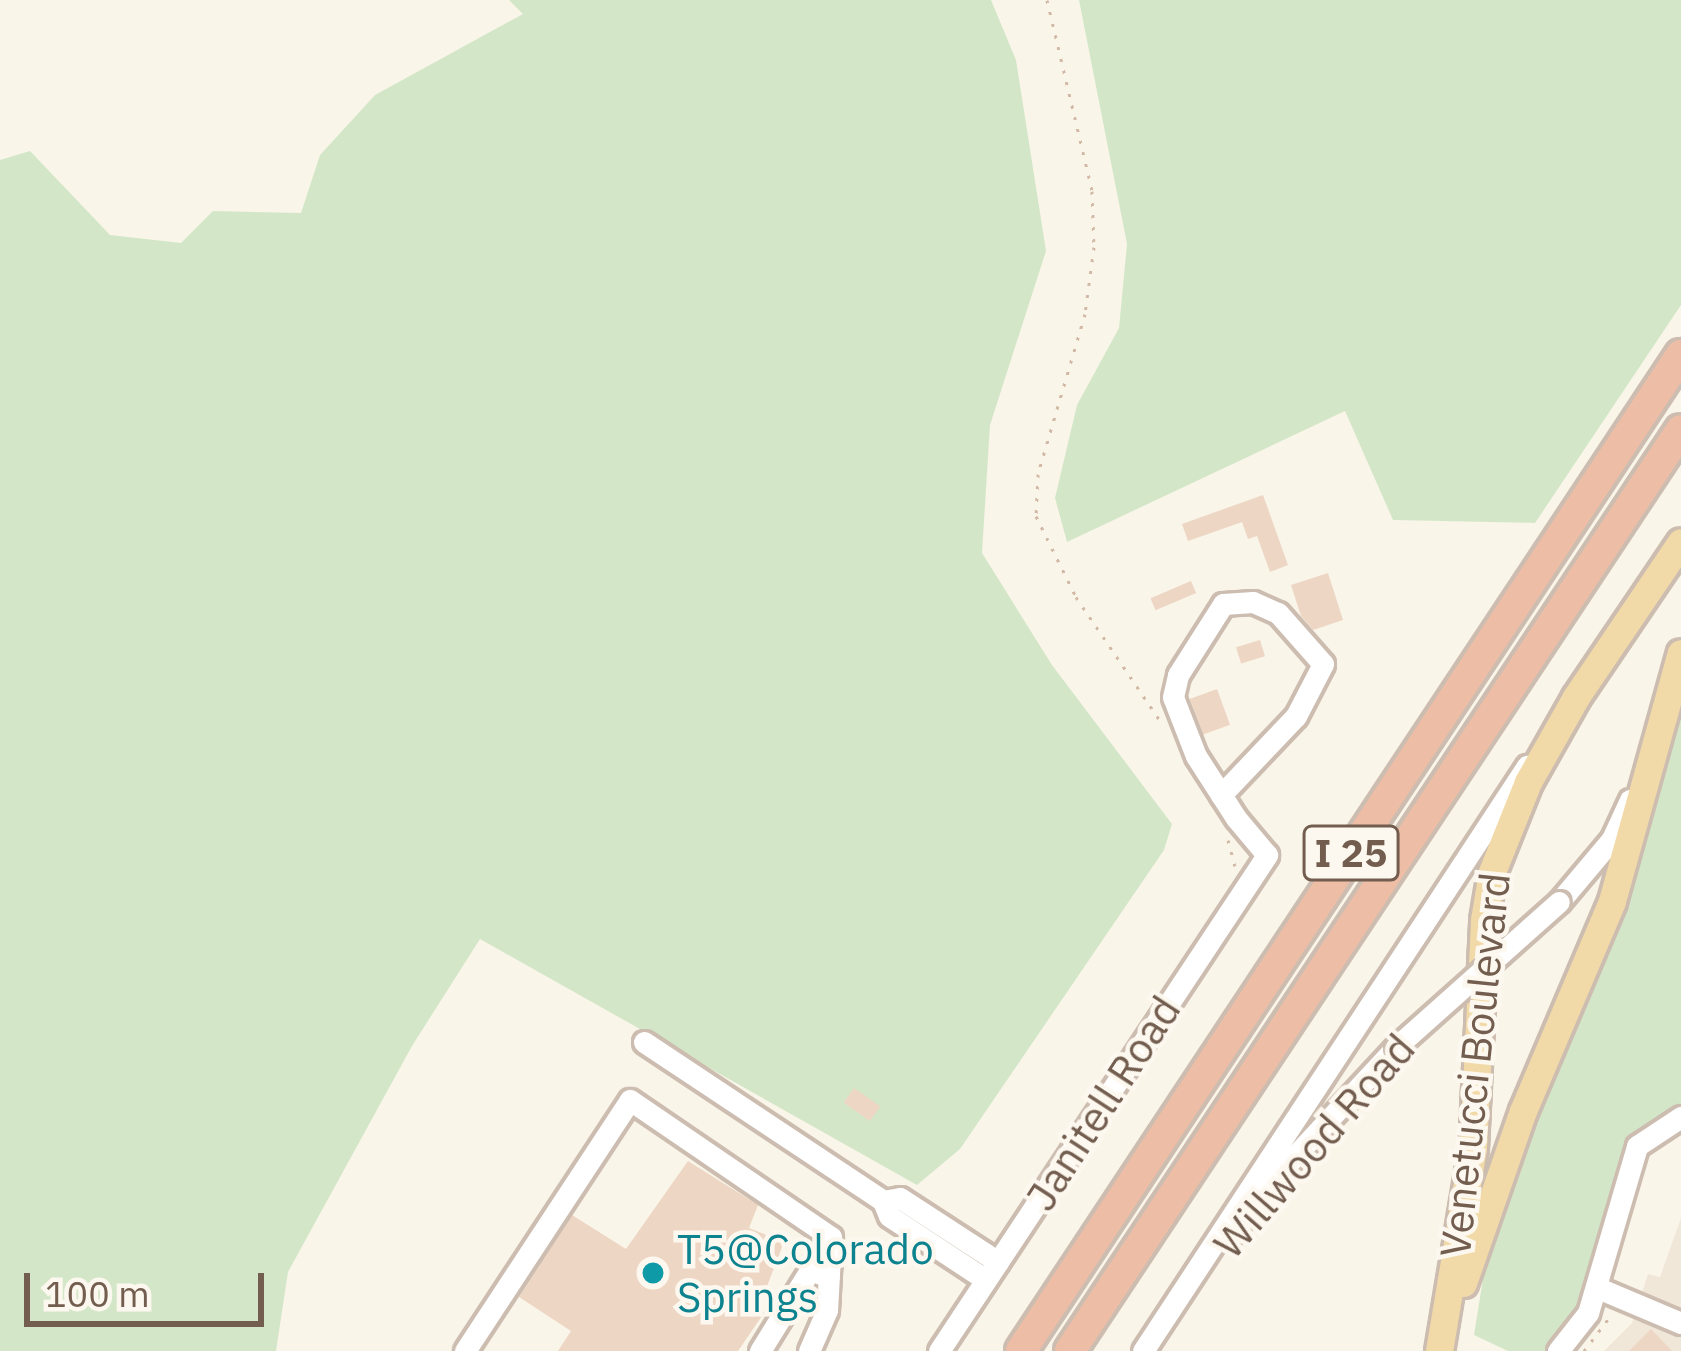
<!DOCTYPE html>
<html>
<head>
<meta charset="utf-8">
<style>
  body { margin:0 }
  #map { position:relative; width:1681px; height:1351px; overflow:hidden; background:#faf5e9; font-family:"IBM Plex Sans",sans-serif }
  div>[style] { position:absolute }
  .residential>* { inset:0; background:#f1e7d8 }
  .green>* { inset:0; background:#d3e7c8 }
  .building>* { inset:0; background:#edd6c3; transform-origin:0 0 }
  .path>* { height:3px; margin-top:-1.5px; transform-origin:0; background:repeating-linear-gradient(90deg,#d2b9a6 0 3px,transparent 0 12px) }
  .roads { filter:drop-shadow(3px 0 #ccbdb0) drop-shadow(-3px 0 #ccbdb0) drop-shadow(0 3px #ccbdb0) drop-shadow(0 -3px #ccbdb0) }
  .minor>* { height:21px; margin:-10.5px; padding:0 10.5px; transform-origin:10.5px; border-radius:10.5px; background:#fff }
  .major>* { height:27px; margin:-13.5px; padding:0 13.5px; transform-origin:13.5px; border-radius:13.5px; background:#f2daa8 }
  .highway>* { height:30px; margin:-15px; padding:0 15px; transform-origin:15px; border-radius:15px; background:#eebda6 }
  .bridges { filter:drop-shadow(3px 0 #ccbdb0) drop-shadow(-3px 0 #ccbdb0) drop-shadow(0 3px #ccbdb0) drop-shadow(0 -3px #ccbdb0) }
  .minor-bridge>* { height:21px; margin:-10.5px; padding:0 10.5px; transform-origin:10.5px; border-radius:10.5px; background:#fff }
  .dots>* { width:33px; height:33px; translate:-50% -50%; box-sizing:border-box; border:6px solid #fdf8ef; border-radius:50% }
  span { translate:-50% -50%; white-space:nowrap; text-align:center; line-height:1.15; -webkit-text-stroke:9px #fdf8ef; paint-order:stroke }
  .shield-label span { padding:3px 9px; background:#fdf8ef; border:3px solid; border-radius:9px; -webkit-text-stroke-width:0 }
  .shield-label { font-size:39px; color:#725d4f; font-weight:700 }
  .street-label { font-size:42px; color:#725d4f }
  .culture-label { font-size:42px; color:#0d838f }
  .left { translate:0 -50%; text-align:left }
  .scale { position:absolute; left:24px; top:1273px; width:240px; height:54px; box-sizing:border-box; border:6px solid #725d4f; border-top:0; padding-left:15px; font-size:36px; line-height:42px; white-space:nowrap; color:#725d4f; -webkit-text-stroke:9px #fdf8ef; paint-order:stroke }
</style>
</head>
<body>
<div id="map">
  <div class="residential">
    <i style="clip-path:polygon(1681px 1218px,1681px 1351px,1604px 1351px,1632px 1323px,1648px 1274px,1660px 1277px)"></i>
  </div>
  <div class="green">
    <i style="clip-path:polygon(509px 0,991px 0,1016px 60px,1046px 251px,990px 425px,982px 553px,1052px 665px,1172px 824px,1164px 850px,960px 1149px,917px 1185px,480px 939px,412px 1046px,288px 1272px,276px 1351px,0 1351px,0 160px,30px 151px,110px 235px,181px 243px,213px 211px,301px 213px,320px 155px,375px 95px,523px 14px)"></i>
    <i style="clip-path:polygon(1079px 0,1681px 0,1681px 305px,1535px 523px,1393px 520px,1345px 411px,1067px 542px,1055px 498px,1077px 405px,1119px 328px,1127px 244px)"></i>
    <i style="clip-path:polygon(1681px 717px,1681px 1117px,1628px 1166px,1600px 1282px,1551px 1351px,1508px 1351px,1474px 1335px,1498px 1185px)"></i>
  </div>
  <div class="building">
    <i style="clip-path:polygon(1263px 495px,1288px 565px,1270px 572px,1257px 536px,1248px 539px,1242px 522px,1188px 541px,1182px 524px)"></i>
    <i style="clip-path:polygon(1328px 573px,1343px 620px,1313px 630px,1301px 616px,1291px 585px)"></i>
    <i style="left:1191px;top:581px;width:13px;height:44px;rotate:67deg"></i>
    <i style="left:1260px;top:640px;width:17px;height:25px;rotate:73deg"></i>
    <i style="left:1217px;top:689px;width:38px;height:29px;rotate:70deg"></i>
    <i style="left:854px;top:1088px;width:32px;height:18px;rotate:35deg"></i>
    <i style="clip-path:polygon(688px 1161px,758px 1205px,749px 1228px,784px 1242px,759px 1307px,764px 1313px,738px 1351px,558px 1351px,571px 1331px,519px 1297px,572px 1215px,626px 1249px)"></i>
    <i style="clip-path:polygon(1651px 1329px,1672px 1351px,1629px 1351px)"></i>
  </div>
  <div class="path">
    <i style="left:1047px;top:0;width:196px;rotate:76.7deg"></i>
    <i style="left:1092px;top:191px;width:56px;rotate:88deg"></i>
    <i style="left:1094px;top:247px;width:68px;rotate:97.7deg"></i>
    <i style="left:1085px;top:314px;width:167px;rotate:106.4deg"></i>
    <i style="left:1038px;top:474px;width:42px;rotate:92.7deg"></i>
    <i style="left:1036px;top:516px;width:90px;rotate:63.7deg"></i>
    <i style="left:1076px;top:597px;width:151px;rotate:55.8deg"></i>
    <i style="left:1228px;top:840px;width:27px;rotate:75deg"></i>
    <i style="left:1584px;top:1351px;width:46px;rotate:-52.9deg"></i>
  </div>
  <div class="roads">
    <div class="minor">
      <i style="left:1559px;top:902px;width:82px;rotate:-49.9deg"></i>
      <i style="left:1612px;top:839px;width:43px;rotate:-65.2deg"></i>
      <i style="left:644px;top:1042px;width:287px;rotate:33.6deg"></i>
      <i style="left:883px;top:1201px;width:16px;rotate:68deg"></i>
      <i style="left:889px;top:1216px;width:116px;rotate:33.4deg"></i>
      <i style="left:883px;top:1201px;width:17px;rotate:-10deg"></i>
      <i style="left:900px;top:1198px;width:117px;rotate:33.1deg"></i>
      <i style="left:1231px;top:1235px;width:61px;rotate:-53.7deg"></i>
      <i style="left:1267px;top:1186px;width:190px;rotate:-47.1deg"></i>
      <i style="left:1598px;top:1288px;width:90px;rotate:22.9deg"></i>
      <i style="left:465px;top:1351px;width:300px;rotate:-56.7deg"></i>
      <i style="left:630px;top:1100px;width:243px;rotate:34.3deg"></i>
      <i style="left:831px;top:1237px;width:73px;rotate:93.1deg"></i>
      <i style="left:827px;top:1310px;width:45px;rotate:113.7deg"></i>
      <i style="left:760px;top:1351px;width:95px;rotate:-58.3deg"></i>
      <i style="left:810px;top:1270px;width:20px;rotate:20deg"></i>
      <i style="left:939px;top:1351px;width:595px;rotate:-56.52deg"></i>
      <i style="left:1267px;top:855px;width:48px;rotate:-130deg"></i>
      <i style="left:1236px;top:818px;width:74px;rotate:-122.8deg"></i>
      <i style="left:1196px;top:756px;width:63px;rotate:-111.3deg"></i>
      <i style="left:1173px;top:697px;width:23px;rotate:-77deg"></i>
      <i style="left:1178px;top:675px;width:84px;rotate:-57.6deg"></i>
      <i style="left:1223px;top:604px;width:30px;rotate:-4deg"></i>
      <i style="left:1253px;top:602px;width:27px;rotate:24deg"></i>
      <i style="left:1278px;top:613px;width:68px;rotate:48.6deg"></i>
      <i style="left:1323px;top:664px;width:59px;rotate:117.4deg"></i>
      <i style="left:1296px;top:716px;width:109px;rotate:133.5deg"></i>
      <i style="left:1143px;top:1351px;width:700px;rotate:-56.72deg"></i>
      <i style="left:1558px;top:1351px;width:48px;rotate:-51.7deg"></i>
      <i style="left:1588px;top:1313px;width:174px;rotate:-73.6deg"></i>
      <i style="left:1637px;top:1146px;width:53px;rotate:-33.4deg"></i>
    </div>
    <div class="major">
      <i style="left:1463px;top:1283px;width:182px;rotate:-70.8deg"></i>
      <i style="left:1523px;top:1111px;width:228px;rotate:-67deg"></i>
      <i style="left:1612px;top:901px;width:257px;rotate:-74.5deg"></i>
      <i style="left:1439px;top:1351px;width:206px;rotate:-80.5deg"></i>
      <i style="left:1473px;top:1148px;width:228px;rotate:-87.2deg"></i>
      <i style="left:1484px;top:920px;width:49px;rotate:-80.5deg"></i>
      <i style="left:1492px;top:872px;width:97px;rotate:-68.2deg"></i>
      <i style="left:1528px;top:782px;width:98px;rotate:-60.5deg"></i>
      <i style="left:1576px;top:697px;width:187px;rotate:-55.9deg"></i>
    </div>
    <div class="highway">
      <i style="left:1021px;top:1351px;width:1195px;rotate:-56.47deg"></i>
      <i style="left:1070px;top:1351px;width:1105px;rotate:-56.44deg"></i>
    </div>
  </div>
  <div class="bridges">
    <div class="minor-bridge">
      <i style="left:1396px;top:1047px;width:218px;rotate:-41.7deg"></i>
    </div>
  </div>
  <div class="dots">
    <i style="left:653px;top:1273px;background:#0f9aa8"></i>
  </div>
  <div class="shield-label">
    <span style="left:1351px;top:853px">I 25</span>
  </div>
  <div class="street-label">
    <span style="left:1475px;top:1065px;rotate:-84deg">Venetucci Boulevard</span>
    <span style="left:1103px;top:1103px;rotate:-57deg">Janitell Road</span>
    <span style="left:1314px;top:1146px;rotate:-49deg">Willwood Road</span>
  </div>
  <div class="culture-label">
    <span class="left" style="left:677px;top:1273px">T5@Colorado<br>Springs</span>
  </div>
  <div class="scale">100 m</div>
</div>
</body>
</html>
